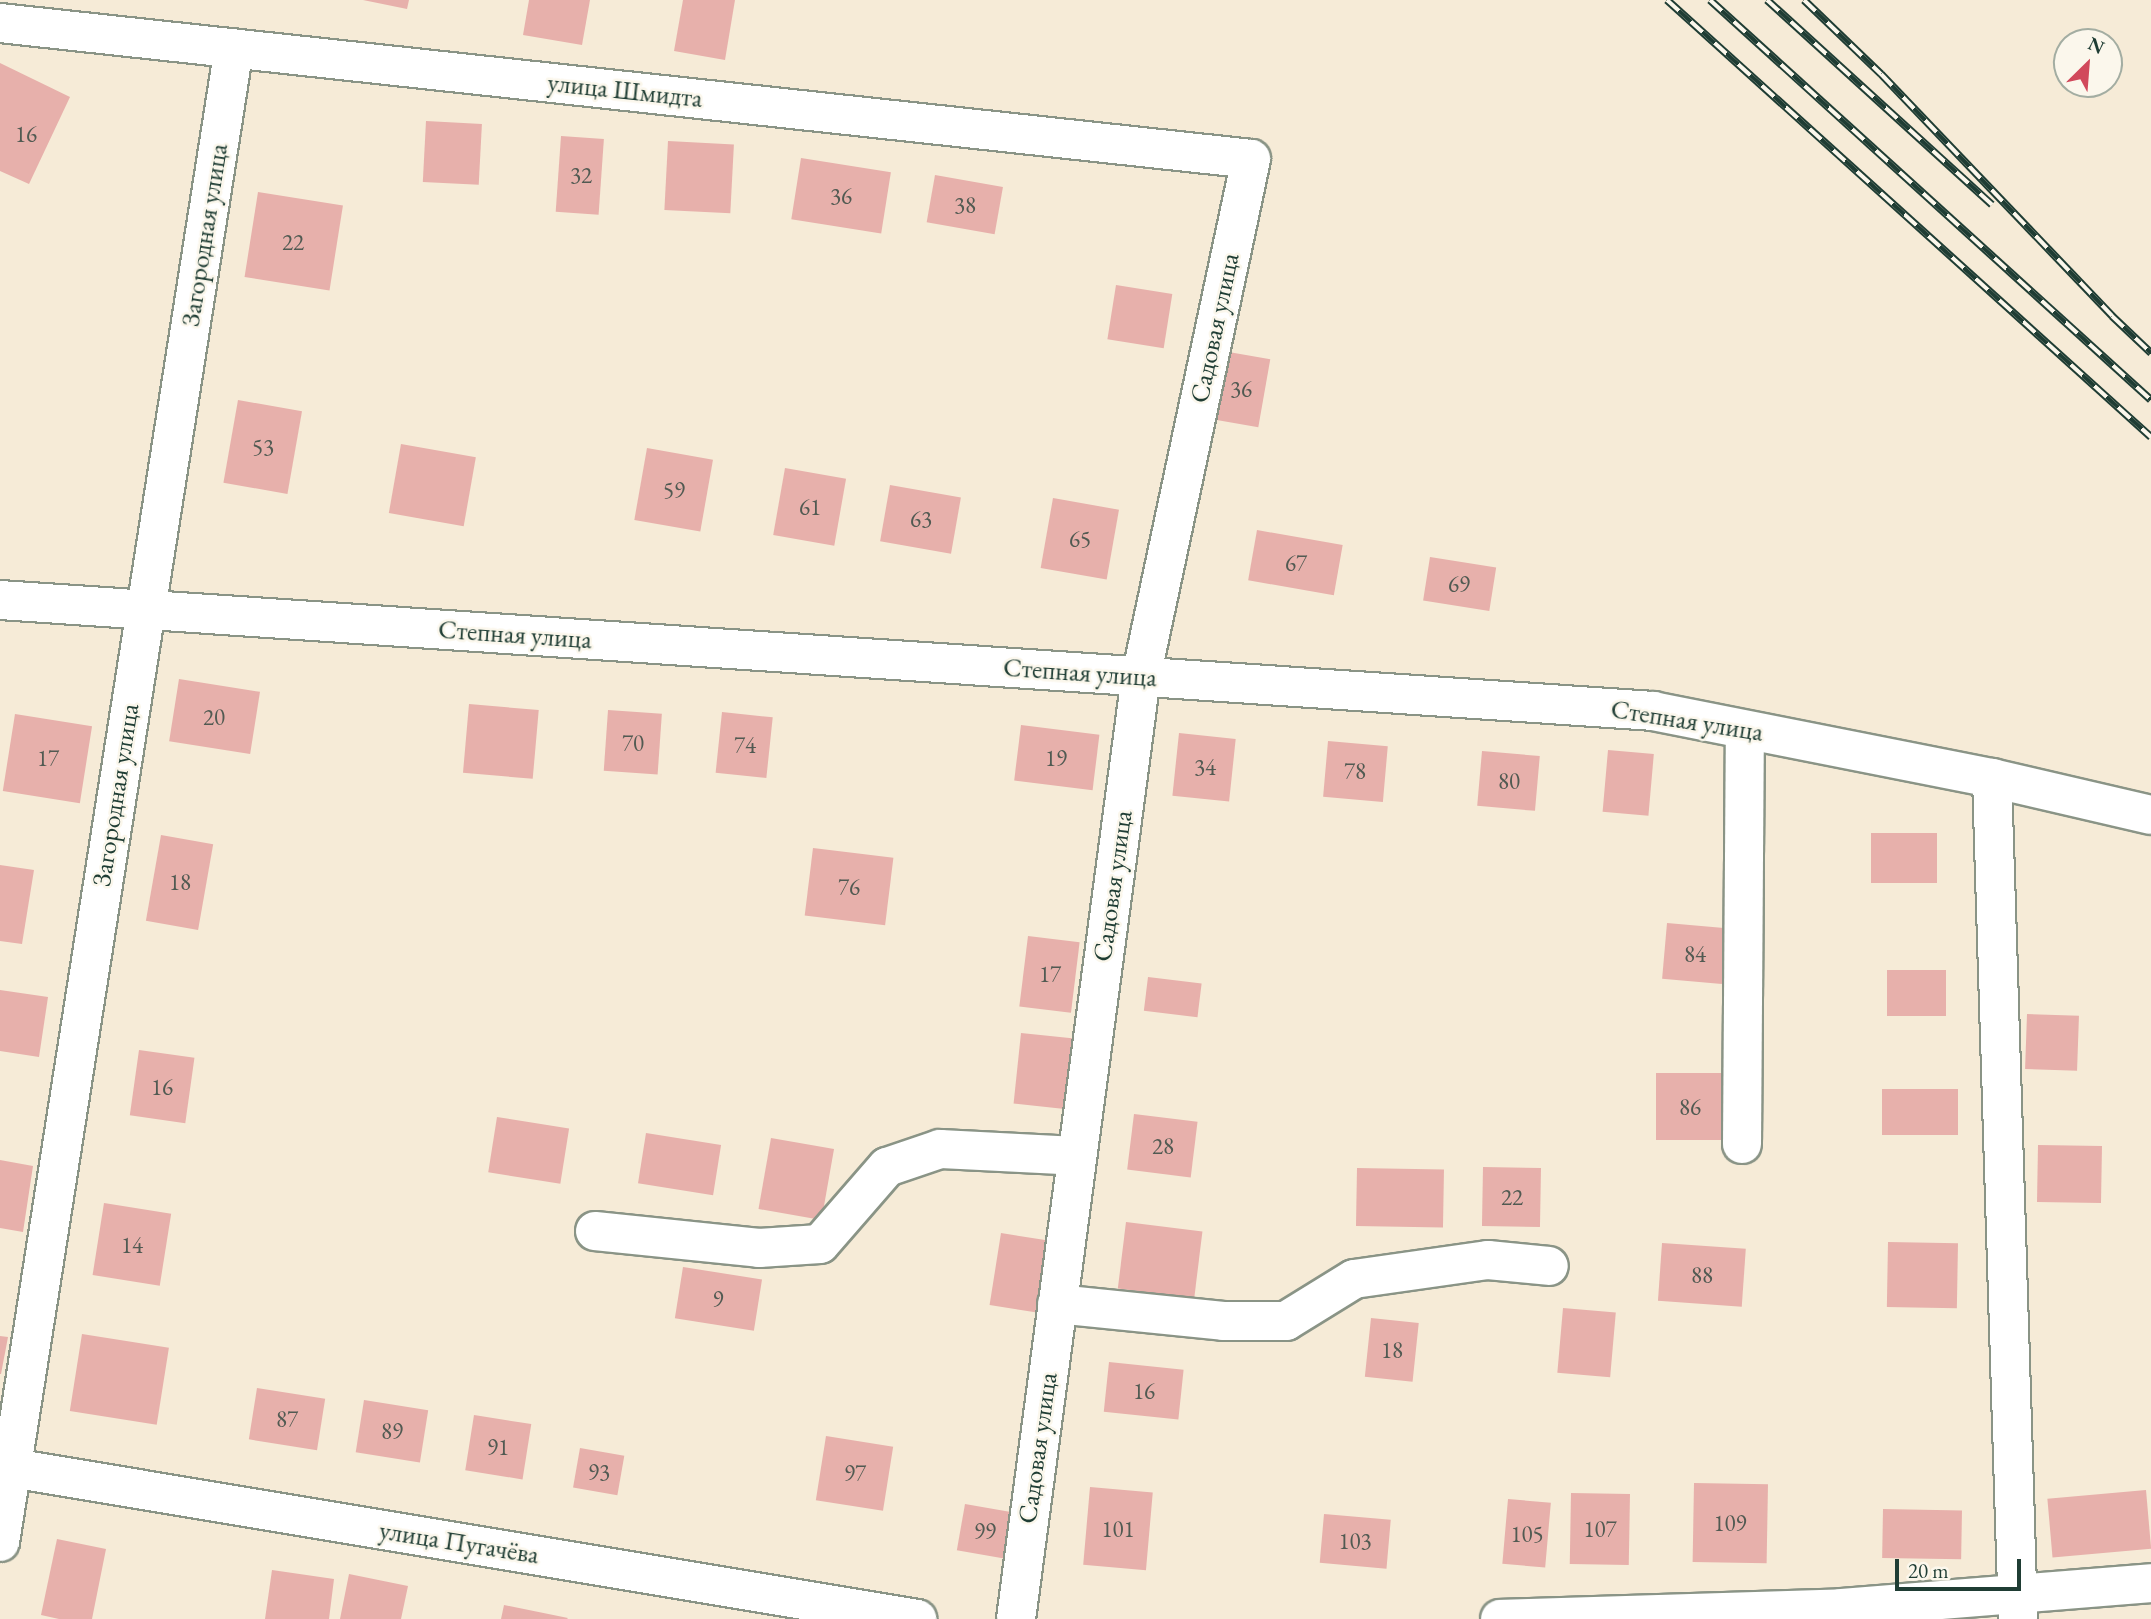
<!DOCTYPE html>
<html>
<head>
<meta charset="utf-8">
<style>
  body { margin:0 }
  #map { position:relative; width:2151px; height:1619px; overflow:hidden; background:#f6ebd7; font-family:"EB Garamond",serif }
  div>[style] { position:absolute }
  .building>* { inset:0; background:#e7b0ab; transform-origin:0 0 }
  .roads { filter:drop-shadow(2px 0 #8a9486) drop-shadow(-2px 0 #8a9486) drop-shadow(0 2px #8a9486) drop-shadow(0 -2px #8a9486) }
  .minor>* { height:38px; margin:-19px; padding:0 19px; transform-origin:19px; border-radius:19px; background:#fff }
  .rail>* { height:8px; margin-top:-4px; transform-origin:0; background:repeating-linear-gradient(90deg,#fbf7ec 0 16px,#1f3d34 0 32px); box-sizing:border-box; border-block:2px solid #1f3d34 }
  span { translate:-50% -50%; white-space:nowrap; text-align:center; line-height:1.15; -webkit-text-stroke:5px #fbf7ec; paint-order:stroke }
  .number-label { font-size:23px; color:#515a52 }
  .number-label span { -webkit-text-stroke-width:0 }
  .street-label { font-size:26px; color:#1f3d34 }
  .north { position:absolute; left:2053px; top:28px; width:70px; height:70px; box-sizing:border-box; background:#fbf7ec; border:2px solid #a3ada2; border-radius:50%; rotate:25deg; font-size:19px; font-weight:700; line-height:28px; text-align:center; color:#1f3d34 }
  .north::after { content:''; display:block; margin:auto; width:24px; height:32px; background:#d1495b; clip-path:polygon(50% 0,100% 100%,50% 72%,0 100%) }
  .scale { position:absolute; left:1895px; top:1559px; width:126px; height:32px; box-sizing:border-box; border:4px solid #1f3d34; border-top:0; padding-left:9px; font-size:21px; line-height:24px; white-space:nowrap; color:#1f3d34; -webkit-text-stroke:5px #fbf7ec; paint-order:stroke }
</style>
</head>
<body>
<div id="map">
  <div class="building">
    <i style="clip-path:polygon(363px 0,409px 0,407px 9px)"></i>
    <i style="clip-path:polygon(529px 0,590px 0,582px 45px,523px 35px)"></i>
    <i style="clip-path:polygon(683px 0,735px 0,725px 60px,674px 51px)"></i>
    <i style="clip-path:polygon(0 63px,70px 97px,29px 184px,0 171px)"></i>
    <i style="left:426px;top:121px;width:56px;height:61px;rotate:3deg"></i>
    <i style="left:561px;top:136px;width:43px;height:76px;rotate:4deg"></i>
    <i style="left:668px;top:141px;width:66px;height:69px;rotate:3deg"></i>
    <i style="left:801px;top:158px;width:91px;height:62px;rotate:9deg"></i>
    <i style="left:935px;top:175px;width:69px;height:48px;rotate:10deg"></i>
    <i style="left:258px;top:192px;width:86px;height:86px;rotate:9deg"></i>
    <i style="left:1116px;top:285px;width:57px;height:55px;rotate:9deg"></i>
    <i style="left:1223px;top:351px;width:48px;height:69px;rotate:10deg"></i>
    <i style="left:238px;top:400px;width:65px;height:84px;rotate:10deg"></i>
    <i style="left:401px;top:444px;width:76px;height:70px;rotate:10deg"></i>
    <i style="left:647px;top:448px;width:67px;height:73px;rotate:10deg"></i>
    <i style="left:785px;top:468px;width:62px;height:68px;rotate:10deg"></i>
    <i style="left:890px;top:485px;width:72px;height:57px;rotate:10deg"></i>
    <i style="left:1053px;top:498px;width:67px;height:71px;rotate:10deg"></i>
    <i style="left:1257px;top:530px;width:87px;height:51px;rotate:10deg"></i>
    <i style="left:1430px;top:557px;width:67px;height:44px;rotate:9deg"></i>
    <i style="left:179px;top:679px;width:82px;height:63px;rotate:9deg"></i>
    <i style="left:469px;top:704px;width:70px;height:69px;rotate:5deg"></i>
    <i style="left:608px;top:710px;width:54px;height:61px;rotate:4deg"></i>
    <i style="left:722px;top:712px;width:51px;height:61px;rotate:6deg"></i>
    <i style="left:15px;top:714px;width:78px;height:78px;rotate:9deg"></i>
    <i style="left:1021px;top:725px;width:79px;height:56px;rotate:7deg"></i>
    <i style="left:1179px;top:733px;width:57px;height:63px;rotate:6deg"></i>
    <i style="left:1328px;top:741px;width:60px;height:56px;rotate:5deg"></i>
    <i style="left:1608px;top:750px;width:46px;height:62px;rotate:5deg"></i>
    <i style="left:1482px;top:751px;width:58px;height:55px;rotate:5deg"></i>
    <i style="left:1871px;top:833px;width:66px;height:50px"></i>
    <i style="left:161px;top:835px;width:53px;height:87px;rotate:10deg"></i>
    <i style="left:813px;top:848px;width:81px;height:68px;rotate:7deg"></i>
    <i style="clip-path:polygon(0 865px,34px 870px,22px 944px,0 941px)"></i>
    <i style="left:1667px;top:923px;width:60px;height:56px;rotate:5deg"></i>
    <i style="left:1028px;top:936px;width:52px;height:71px;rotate:7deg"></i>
    <i style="left:1887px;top:970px;width:59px;height:46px"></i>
    <i style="left:1148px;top:977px;width:54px;height:34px;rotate:7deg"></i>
    <i style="clip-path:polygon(0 990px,48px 997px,39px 1057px,0 1051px)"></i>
    <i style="left:2027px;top:1014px;width:52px;height:55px;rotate:2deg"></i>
    <i style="left:1021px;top:1033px;width:56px;height:71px;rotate:6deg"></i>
    <i style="left:139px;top:1050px;width:56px;height:66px;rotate:8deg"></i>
    <i style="left:1656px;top:1073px;width:67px;height:67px"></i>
    <i style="left:1882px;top:1089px;width:76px;height:46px"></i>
    <i style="left:1134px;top:1114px;width:64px;height:56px;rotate:7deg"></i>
    <i style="left:497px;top:1117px;width:73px;height:56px;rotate:9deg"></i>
    <i style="left:646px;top:1133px;width:76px;height:51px;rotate:9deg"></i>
    <i style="left:771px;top:1138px;width:64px;height:72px;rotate:10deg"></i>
    <i style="left:2038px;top:1145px;width:64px;height:57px;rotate:1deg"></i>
    <i style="clip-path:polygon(0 1160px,33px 1166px,23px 1232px,0 1228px)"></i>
    <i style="left:1483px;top:1167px;width:58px;height:59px;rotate:1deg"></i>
    <i style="left:1357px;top:1168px;width:87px;height:58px;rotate:1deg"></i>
    <i style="left:104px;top:1203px;width:68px;height:73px;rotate:9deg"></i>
    <i style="left:1126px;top:1222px;width:77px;height:67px;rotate:7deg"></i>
    <i style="left:1001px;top:1233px;width:56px;height:73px;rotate:9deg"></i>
    <i style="left:1888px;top:1242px;width:70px;height:65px;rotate:1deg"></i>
    <i style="left:1662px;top:1243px;width:84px;height:58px;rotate:4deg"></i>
    <i style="left:683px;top:1267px;width:80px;height:52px;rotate:9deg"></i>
    <i style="left:1563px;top:1308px;width:53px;height:65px;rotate:5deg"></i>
    <i style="left:1371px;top:1318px;width:48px;height:59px;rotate:6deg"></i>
    <i style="left:82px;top:1334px;width:88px;height:78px;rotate:9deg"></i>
    <i style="clip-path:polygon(0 1336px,8px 1337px,1px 1374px,0 1374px)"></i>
    <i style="left:1109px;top:1362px;width:75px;height:50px;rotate:6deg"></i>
    <i style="left:257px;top:1388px;width:69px;height:52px;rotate:9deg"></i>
    <i style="left:364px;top:1400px;width:65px;height:53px;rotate:9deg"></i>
    <i style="left:474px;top:1415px;width:58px;height:56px;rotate:9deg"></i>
    <i style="left:826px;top:1436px;width:68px;height:65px;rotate:9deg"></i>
    <i style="left:580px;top:1448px;width:45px;height:40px;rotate:10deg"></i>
    <i style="left:1694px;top:1483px;width:74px;height:79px;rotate:1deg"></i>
    <i style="left:1090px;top:1487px;width:63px;height:78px;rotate:5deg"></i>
    <i style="left:2146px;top:1490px;width:59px;height:99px;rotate:85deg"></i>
    <i style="left:1571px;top:1493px;width:59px;height:71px;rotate:1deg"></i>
    <i style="left:1508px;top:1499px;width:43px;height:65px;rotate:5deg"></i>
    <i style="left:965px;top:1504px;width:48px;height:47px;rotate:10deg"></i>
    <i style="left:1883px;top:1509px;width:79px;height:49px;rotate:1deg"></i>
    <i style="left:1324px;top:1514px;width:67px;height:49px;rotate:5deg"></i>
    <i style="clip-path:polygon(57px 1539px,106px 1549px,92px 1619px,59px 1619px,41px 1615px)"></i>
    <i style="clip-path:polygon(272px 1570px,334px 1579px,329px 1619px,265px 1619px)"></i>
    <i style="clip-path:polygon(349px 1574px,408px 1586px,401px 1619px,340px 1619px)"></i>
    <i style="clip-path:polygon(504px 1605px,568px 1618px,567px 1619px,501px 1619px)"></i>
  </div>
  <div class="roads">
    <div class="minor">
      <i style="left:0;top:23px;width:1258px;rotate:6.2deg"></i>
      <i style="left:1251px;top:159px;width:530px;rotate:101.99deg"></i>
      <i style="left:1141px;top:677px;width:950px;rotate:97.56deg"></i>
      <i style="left:0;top:600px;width:1657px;rotate:3.84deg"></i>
      <i style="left:1653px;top:711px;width:346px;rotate:11.2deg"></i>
      <i style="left:1992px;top:778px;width:163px;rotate:13.1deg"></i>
      <i style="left:1992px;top:778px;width:841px;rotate:88.23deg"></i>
      <i style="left:1742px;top:1144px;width:414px;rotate:-89.6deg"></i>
      <i style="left:595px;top:1231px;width:165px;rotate:5.9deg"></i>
      <i style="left:759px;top:1248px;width:61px;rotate:-3.8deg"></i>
      <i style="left:820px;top:1244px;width:102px;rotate:-49deg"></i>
      <i style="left:887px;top:1167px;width:56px;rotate:-18.8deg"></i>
      <i style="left:940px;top:1149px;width:137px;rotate:2.9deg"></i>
      <i style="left:1057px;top:1304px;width:167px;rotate:5.8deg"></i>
      <i style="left:1223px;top:1321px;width:63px"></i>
      <i style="left:1286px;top:1321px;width:80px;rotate:-31.7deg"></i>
      <i style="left:1354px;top:1279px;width:135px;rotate:-8.1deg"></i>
      <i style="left:1488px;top:1260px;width:61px;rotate:5.6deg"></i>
      <i style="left:0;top:1466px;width:930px;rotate:9.47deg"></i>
      <i style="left:0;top:1542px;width:1512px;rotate:-81.1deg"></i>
      <i style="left:1500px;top:1619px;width:342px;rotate:-1.8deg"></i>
      <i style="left:1842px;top:1608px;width:310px;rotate:-4.6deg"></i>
    </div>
  </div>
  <div class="rail">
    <i style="left:1667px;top:0;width:652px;rotate:42.08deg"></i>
    <i style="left:1710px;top:0;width:595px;rotate:42.21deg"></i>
    <i style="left:1767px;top:0;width:304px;rotate:42.3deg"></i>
    <i style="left:1804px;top:0;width:107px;rotate:43.9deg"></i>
    <i style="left:1881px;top:74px;width:335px;rotate:46.3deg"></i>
    <i style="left:2112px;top:316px;width:54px;rotate:43.5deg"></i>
  </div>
  <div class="number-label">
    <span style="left:26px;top:134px">16</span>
    <span style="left:581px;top:175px">32</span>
    <span style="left:841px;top:196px">36</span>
    <span style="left:965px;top:205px">38</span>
    <span style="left:293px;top:242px">22</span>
    <span style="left:1241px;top:389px">36</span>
    <span style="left:263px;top:447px">53</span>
    <span style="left:674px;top:490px">59</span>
    <span style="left:810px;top:507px">61</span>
    <span style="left:921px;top:519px">63</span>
    <span style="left:1080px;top:539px">65</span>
    <span style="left:1296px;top:563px">67</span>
    <span style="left:1459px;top:584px">69</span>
    <span style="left:214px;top:717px">20</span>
    <span style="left:633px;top:743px">70</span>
    <span style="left:745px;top:745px">74</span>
    <span style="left:48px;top:758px">17</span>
    <span style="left:1056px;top:758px">19</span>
    <span style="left:1205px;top:767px">34</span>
    <span style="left:1355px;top:771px">78</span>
    <span style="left:1509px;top:781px">80</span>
    <span style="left:180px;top:882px">18</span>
    <span style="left:849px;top:887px">76</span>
    <span style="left:1695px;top:954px">84</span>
    <span style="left:1050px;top:974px">17</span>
    <span style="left:162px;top:1087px">16</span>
    <span style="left:1690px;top:1107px">86</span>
    <span style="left:1163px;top:1146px">28</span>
    <span style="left:1512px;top:1197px">22</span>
    <span style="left:132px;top:1245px">14</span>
    <span style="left:1702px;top:1275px">88</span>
    <span style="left:718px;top:1299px">9</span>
    <span style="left:1392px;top:1350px">18</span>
    <span style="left:1144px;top:1391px">16</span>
    <span style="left:287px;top:1419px">87</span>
    <span style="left:392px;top:1431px">89</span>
    <span style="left:498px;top:1447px">91</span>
    <span style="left:599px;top:1472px">93</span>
    <span style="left:855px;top:1473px">97</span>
    <span style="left:1730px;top:1523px">109</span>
    <span style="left:1118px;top:1529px">101</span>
    <span style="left:1600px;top:1529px">107</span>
    <span style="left:985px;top:1531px">99</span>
    <span style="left:1527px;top:1534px">105</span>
    <span style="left:1355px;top:1541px">103</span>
  </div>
  <div class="street-label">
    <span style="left:625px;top:91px;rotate:6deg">улица Шмидта</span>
    <span style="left:205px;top:235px;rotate:-81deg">Загородная улица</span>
    <span style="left:1215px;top:328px;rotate:-78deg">Садовая улица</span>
    <span style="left:515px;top:635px;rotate:4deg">Степная улица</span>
    <span style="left:1080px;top:673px;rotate:4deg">Степная улица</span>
    <span style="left:1687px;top:721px;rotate:9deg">Степная улица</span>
    <span style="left:116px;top:795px;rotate:-81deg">Загородная улица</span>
    <span style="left:1113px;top:886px;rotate:-82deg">Садовая улица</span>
    <span style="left:1038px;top:1448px;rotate:-82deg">Садовая улица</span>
    <span style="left:459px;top:1543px;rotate:9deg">улица Пугачёва</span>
  </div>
  <div class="north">N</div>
  <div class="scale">20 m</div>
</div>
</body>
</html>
